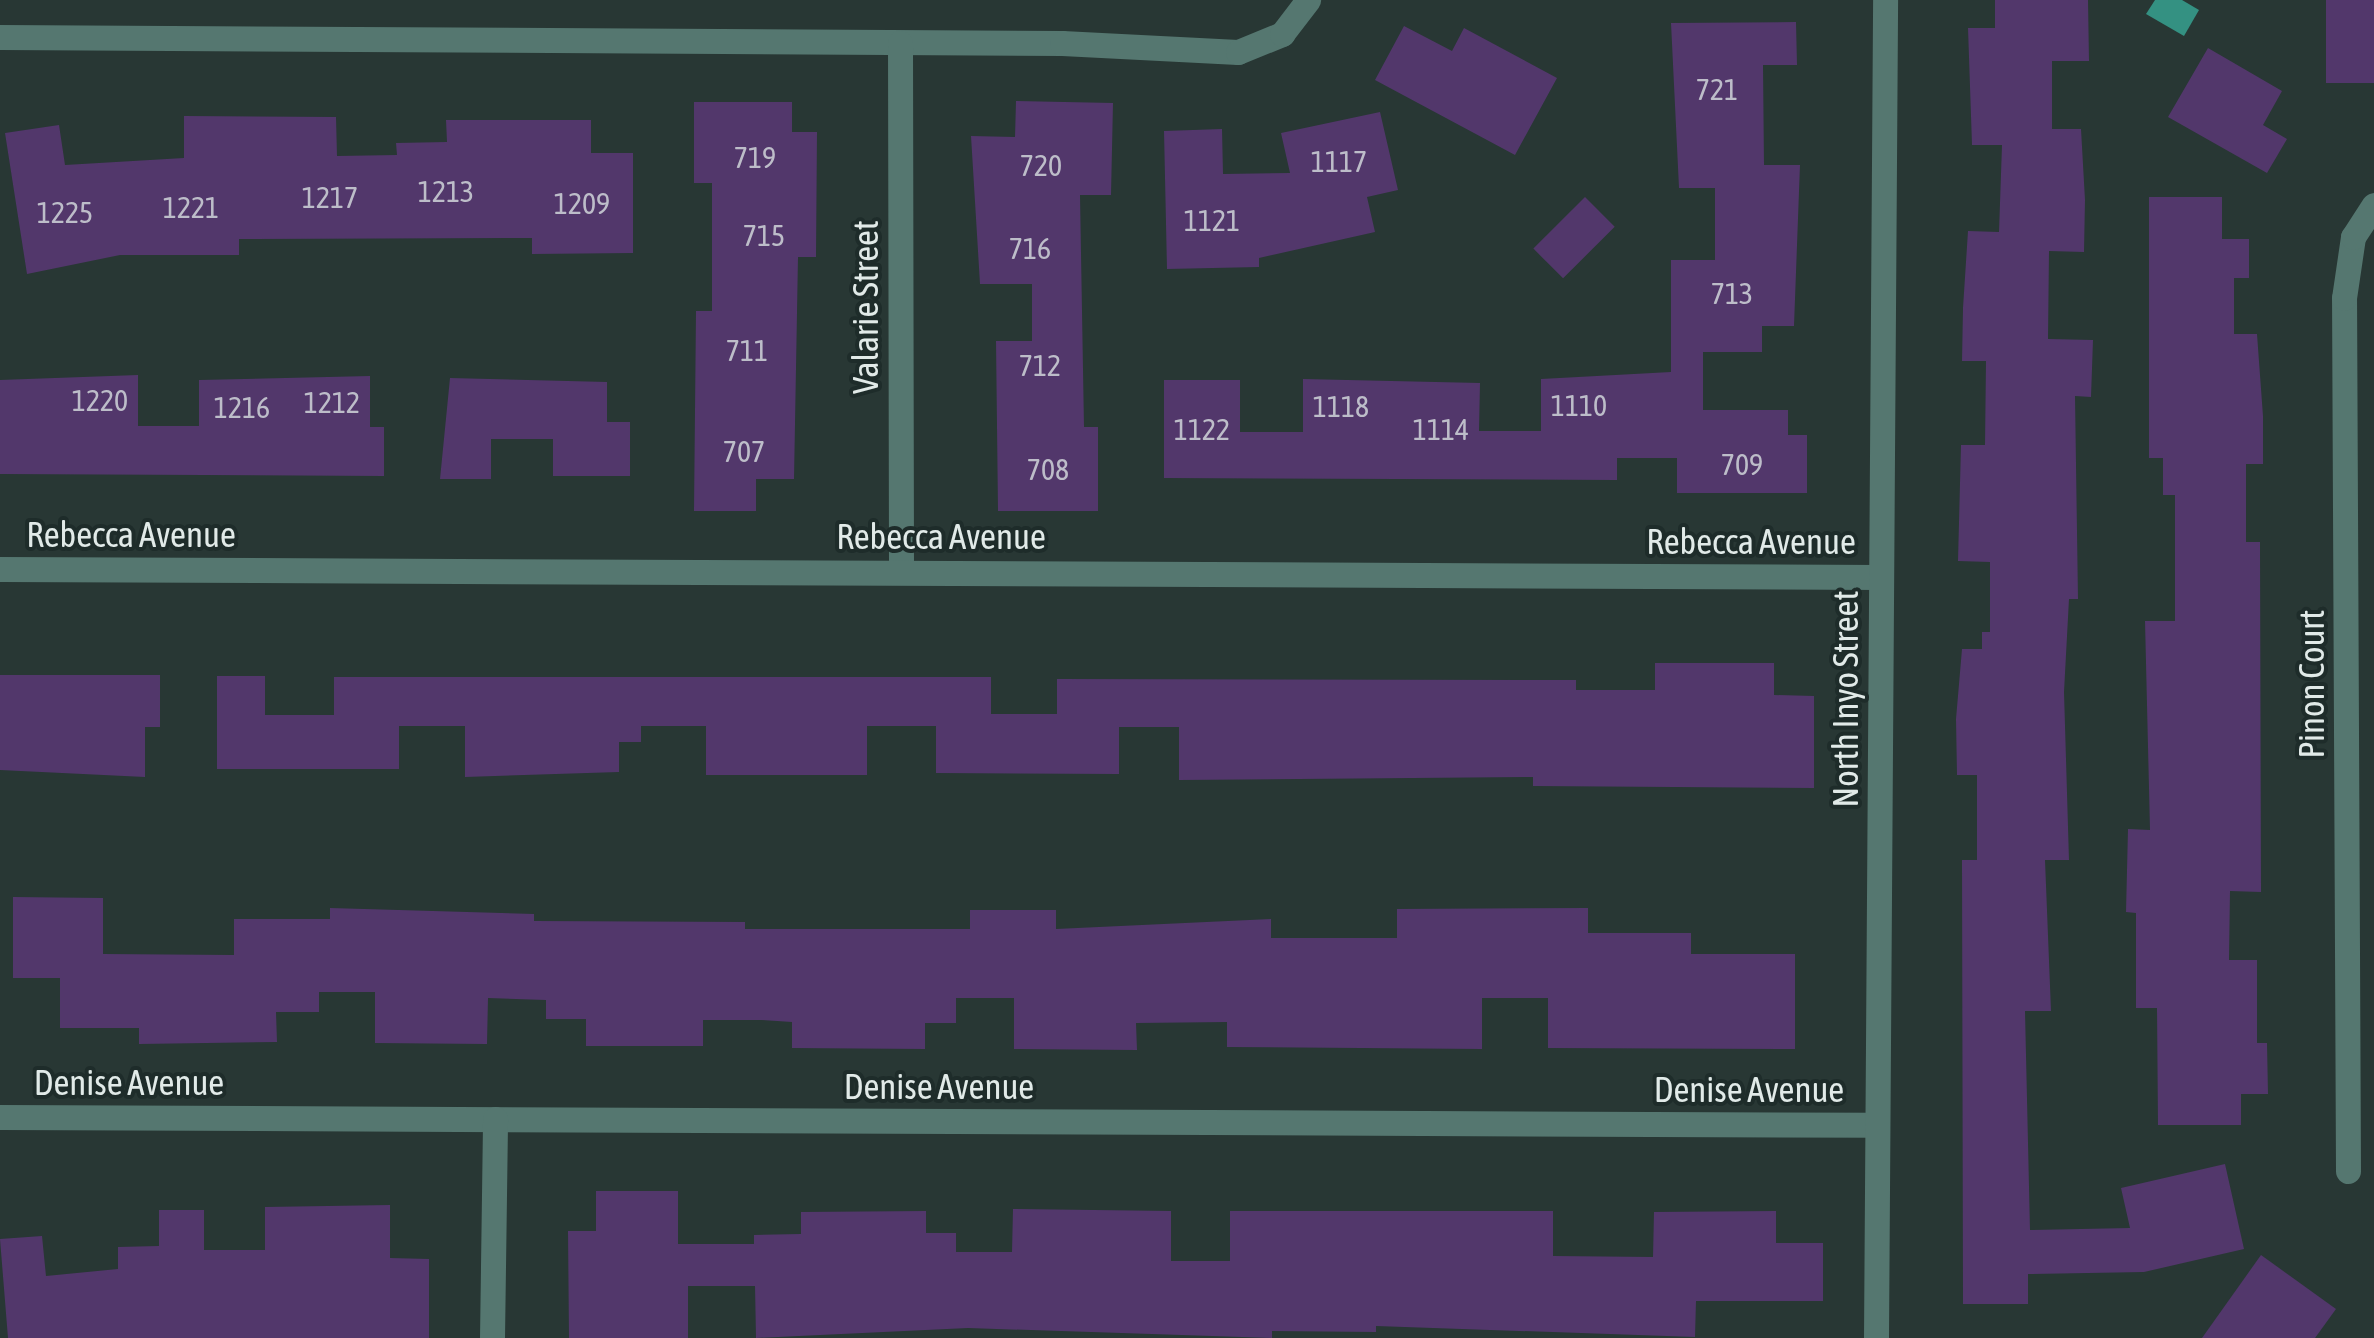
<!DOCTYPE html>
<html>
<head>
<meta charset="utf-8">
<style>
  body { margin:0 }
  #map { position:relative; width:2374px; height:1338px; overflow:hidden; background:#283734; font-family:"Asap Condensed",sans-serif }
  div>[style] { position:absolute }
  .water>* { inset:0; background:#349182 }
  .building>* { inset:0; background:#52376b; transform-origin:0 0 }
  .minor>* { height:25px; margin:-12.5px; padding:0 12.5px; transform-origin:12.5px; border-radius:12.5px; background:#557770 }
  span { translate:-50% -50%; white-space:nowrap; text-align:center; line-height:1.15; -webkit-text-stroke:8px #1e2c2a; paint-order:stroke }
  .number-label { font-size:30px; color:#bdbdc9 }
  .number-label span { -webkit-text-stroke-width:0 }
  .street-label { font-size:35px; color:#e1eae8 }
</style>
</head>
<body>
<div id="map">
  <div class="water">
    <i style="clip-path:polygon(2155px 0,2182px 0,2199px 10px,2184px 36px,2146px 14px)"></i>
  </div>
  <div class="building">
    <i style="clip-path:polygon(1995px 0,2088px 0,2089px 61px,2052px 61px,2052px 129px,2081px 129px,2085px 200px,2084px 252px,2049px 251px,2048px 339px,2093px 340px,2091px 397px,2075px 396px,2078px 599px,2069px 599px,2064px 692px,2069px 860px,2045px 860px,2051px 1011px,2025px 1011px,2030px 1230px,2130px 1228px,2121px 1188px,2225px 1164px,2244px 1249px,2144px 1272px,2028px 1274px,2028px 1304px,1963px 1304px,1962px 860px,1977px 860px,1977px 775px,1957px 775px,1956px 719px,1962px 649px,1982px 649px,1982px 632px,1990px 632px,1990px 562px,1958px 561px,1961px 445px,1985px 445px,1986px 361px,1962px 361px,1963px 308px,1968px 231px,1999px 232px,2002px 145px,1972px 145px,1968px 28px,1995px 28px)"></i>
    <i style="left:2326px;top:0;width:48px;height:83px"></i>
    <i style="clip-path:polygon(1796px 22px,1797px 65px,1763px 65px,1764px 165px,1800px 165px,1794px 326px,1762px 326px,1762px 352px,1703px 352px,1703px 410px,1788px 410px,1788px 435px,1807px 435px,1807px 493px,1677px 493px,1677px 458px,1617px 458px,1617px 480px,1164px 478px,1164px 380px,1240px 380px,1240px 432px,1303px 432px,1303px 379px,1480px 383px,1479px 431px,1541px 431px,1541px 379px,1671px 372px,1671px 260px,1715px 260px,1715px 188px,1679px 188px,1671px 23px)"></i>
    <i style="clip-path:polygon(1404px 26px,1452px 51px,1464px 28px,1557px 78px,1515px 155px,1375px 80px)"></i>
    <i style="clip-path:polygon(2208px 48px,2282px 91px,2263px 125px,2287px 139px,2267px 173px,2168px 117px)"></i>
    <i style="clip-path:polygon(1016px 101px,1113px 103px,1111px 195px,1080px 195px,1084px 427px,1098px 427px,1098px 511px,998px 511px,996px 341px,1032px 341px,1032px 284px,980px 284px,971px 136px,1015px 137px)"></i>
    <i style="clip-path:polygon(694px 102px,792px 102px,792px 132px,817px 132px,816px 257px,798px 257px,794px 479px,756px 479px,756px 511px,694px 511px,696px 311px,712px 311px,712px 183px,694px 183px)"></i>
    <i style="clip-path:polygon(1380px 112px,1398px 190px,1367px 197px,1375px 232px,1259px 258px,1259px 267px,1167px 269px,1164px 131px,1222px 129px,1223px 174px,1290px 173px,1281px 133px)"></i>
    <i style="clip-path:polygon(184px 116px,336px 117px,337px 156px,397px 155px,396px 143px,447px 142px,446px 120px,591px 120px,591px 153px,633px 153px,633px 253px,532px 254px,532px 238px,239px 239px,239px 255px,120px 255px,27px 274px,5px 133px,59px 125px,65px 165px,184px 158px)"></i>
    <i style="left:1585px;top:197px;width:42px;height:73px;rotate:45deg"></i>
    <i style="clip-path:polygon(2149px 197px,2222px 197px,2222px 239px,2249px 239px,2249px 278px,2234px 278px,2234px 334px,2257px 334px,2263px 416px,2263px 464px,2246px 464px,2246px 542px,2260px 542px,2261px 892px,2230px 891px,2229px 960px,2257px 960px,2257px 1043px,2267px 1043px,2268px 1094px,2241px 1094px,2241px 1125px,2158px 1125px,2157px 1008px,2136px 1008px,2136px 913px,2126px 912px,2128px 829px,2150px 830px,2145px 621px,2175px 621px,2175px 495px,2163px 495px,2163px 458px,2149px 458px)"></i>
    <i style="clip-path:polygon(138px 375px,138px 426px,199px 426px,199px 380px,370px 376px,370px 427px,384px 427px,384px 476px,0 474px,0 380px)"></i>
    <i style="clip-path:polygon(450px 378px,607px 382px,607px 422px,630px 422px,630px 476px,553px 476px,553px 439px,491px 439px,491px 479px,440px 479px)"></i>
    <i style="clip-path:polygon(1655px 663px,1774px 663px,1774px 695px,1814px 696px,1814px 788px,1533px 786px,1533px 777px,1179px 780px,1179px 727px,1119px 727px,1119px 774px,936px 773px,936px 726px,867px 726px,867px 775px,706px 775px,706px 726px,641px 726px,641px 742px,619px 742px,619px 772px,465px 777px,465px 726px,399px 726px,399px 769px,217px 769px,217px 676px,265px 676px,265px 715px,334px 715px,334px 677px,991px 677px,991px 714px,1057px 714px,1057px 679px,1576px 680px,1576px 690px,1655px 690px)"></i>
    <i style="clip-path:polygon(0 675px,160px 675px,160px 727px,145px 727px,145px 777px,0 770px)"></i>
    <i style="clip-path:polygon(13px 897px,103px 898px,103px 954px,234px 955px,234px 919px,330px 919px,330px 908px,534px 914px,534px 921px,745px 922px,745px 929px,970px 929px,970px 910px,1056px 910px,1056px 929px,1271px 919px,1271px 938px,1397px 938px,1397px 909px,1588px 908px,1588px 933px,1691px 933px,1691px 954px,1795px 954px,1795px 1049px,1548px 1048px,1548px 998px,1482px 998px,1482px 1049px,1227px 1047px,1227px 1022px,1136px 1023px,1137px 1050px,1014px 1049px,1014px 998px,956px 998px,956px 1023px,925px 1023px,925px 1049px,792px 1048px,792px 1022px,762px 1020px,703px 1020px,703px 1046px,586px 1046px,586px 1019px,546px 1019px,546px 1000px,488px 998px,487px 1044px,375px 1043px,375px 992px,319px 992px,319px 1012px,276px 1012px,277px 1042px,139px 1044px,139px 1028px,60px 1028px,60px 978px,13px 978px)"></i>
    <i style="clip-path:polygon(596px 1191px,678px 1191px,678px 1244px,754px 1244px,754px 1235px,801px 1234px,801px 1212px,926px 1211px,926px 1233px,956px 1233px,956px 1252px,1012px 1252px,1013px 1209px,1171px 1211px,1171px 1261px,1230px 1261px,1230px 1211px,1553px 1211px,1553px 1256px,1653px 1257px,1654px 1212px,1776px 1211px,1776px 1243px,1823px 1243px,1823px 1301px,1696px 1301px,1695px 1337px,1376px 1326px,1376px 1332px,1272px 1331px,1272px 1338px,968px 1328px,756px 1338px,755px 1286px,688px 1286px,688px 1338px,569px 1338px,568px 1231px,596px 1231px)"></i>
    <i style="clip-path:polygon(390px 1205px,390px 1258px,429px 1259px,429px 1338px,8px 1338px,0 1239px,42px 1236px,46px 1276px,118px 1269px,118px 1247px,159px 1246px,159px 1210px,204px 1210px,204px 1250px,265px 1250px,265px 1207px)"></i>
    <i style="clip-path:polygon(2261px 1255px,2336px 1309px,2315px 1338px,2202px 1338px)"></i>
  </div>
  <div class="minor">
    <i style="left:0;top:37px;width:1062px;rotate:0.32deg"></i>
    <i style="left:1062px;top:43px;width:176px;rotate:2.9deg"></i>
    <i style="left:1238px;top:52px;width:48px;rotate:-22.2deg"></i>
    <i style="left:1282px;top:34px;width:43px;rotate:-52.6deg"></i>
    <i style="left:900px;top:43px;width:528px;rotate:89.89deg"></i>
    <i style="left:0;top:569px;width:1881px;rotate:0.24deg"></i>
    <i style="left:0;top:1117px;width:1877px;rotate:0.24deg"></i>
    <i style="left:2348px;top:1171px;width:873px;rotate:-90.26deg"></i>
    <i style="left:2344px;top:298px;width:62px;rotate:-81.6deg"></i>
    <i style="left:2353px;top:237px;width:38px;rotate:-57deg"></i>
    <i style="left:492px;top:1338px;width:219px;rotate:-89.2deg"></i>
    <i style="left:1876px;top:1338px;width:1338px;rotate:-89.61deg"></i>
  </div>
  <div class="number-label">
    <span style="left:1717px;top:89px">721</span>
    <span style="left:755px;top:157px">719</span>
    <span style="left:1339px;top:161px">1117</span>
    <span style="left:1041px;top:165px">720</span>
    <span style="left:446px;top:191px">1213</span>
    <span style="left:330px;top:197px">1217</span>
    <span style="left:582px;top:203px">1209</span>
    <span style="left:191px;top:207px">1221</span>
    <span style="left:65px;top:212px">1225</span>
    <span style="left:1212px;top:220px">1121</span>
    <span style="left:764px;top:235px">715</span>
    <span style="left:1030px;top:248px">716</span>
    <span style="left:1732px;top:293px">713</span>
    <span style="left:747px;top:350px">711</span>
    <span style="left:1040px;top:365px">712</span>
    <span style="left:100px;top:400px">1220</span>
    <span style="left:332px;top:402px">1212</span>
    <span style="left:1579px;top:405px">1110</span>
    <span style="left:1341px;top:406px">1118</span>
    <span style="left:242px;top:407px">1216</span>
    <span style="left:1202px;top:429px">1122</span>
    <span style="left:1441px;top:429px">1114</span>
    <span style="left:744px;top:451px">707</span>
    <span style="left:1742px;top:464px">709</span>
    <span style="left:1048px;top:469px">708</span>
  </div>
  <div class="street-label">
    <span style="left:865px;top:307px;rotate:-90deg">Valarie Street</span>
    <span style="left:131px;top:534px">Rebecca Avenue</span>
    <span style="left:941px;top:536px">Rebecca Avenue</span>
    <span style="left:1751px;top:541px">Rebecca Avenue</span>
    <span style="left:2311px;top:684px;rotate:-90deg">Pinon Court</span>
    <span style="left:1845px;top:699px;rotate:-90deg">North Inyo Street</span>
    <span style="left:129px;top:1082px">Denise Avenue</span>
    <span style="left:939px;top:1086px">Denise Avenue</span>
    <span style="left:1749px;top:1089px">Denise Avenue</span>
  </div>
</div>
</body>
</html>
